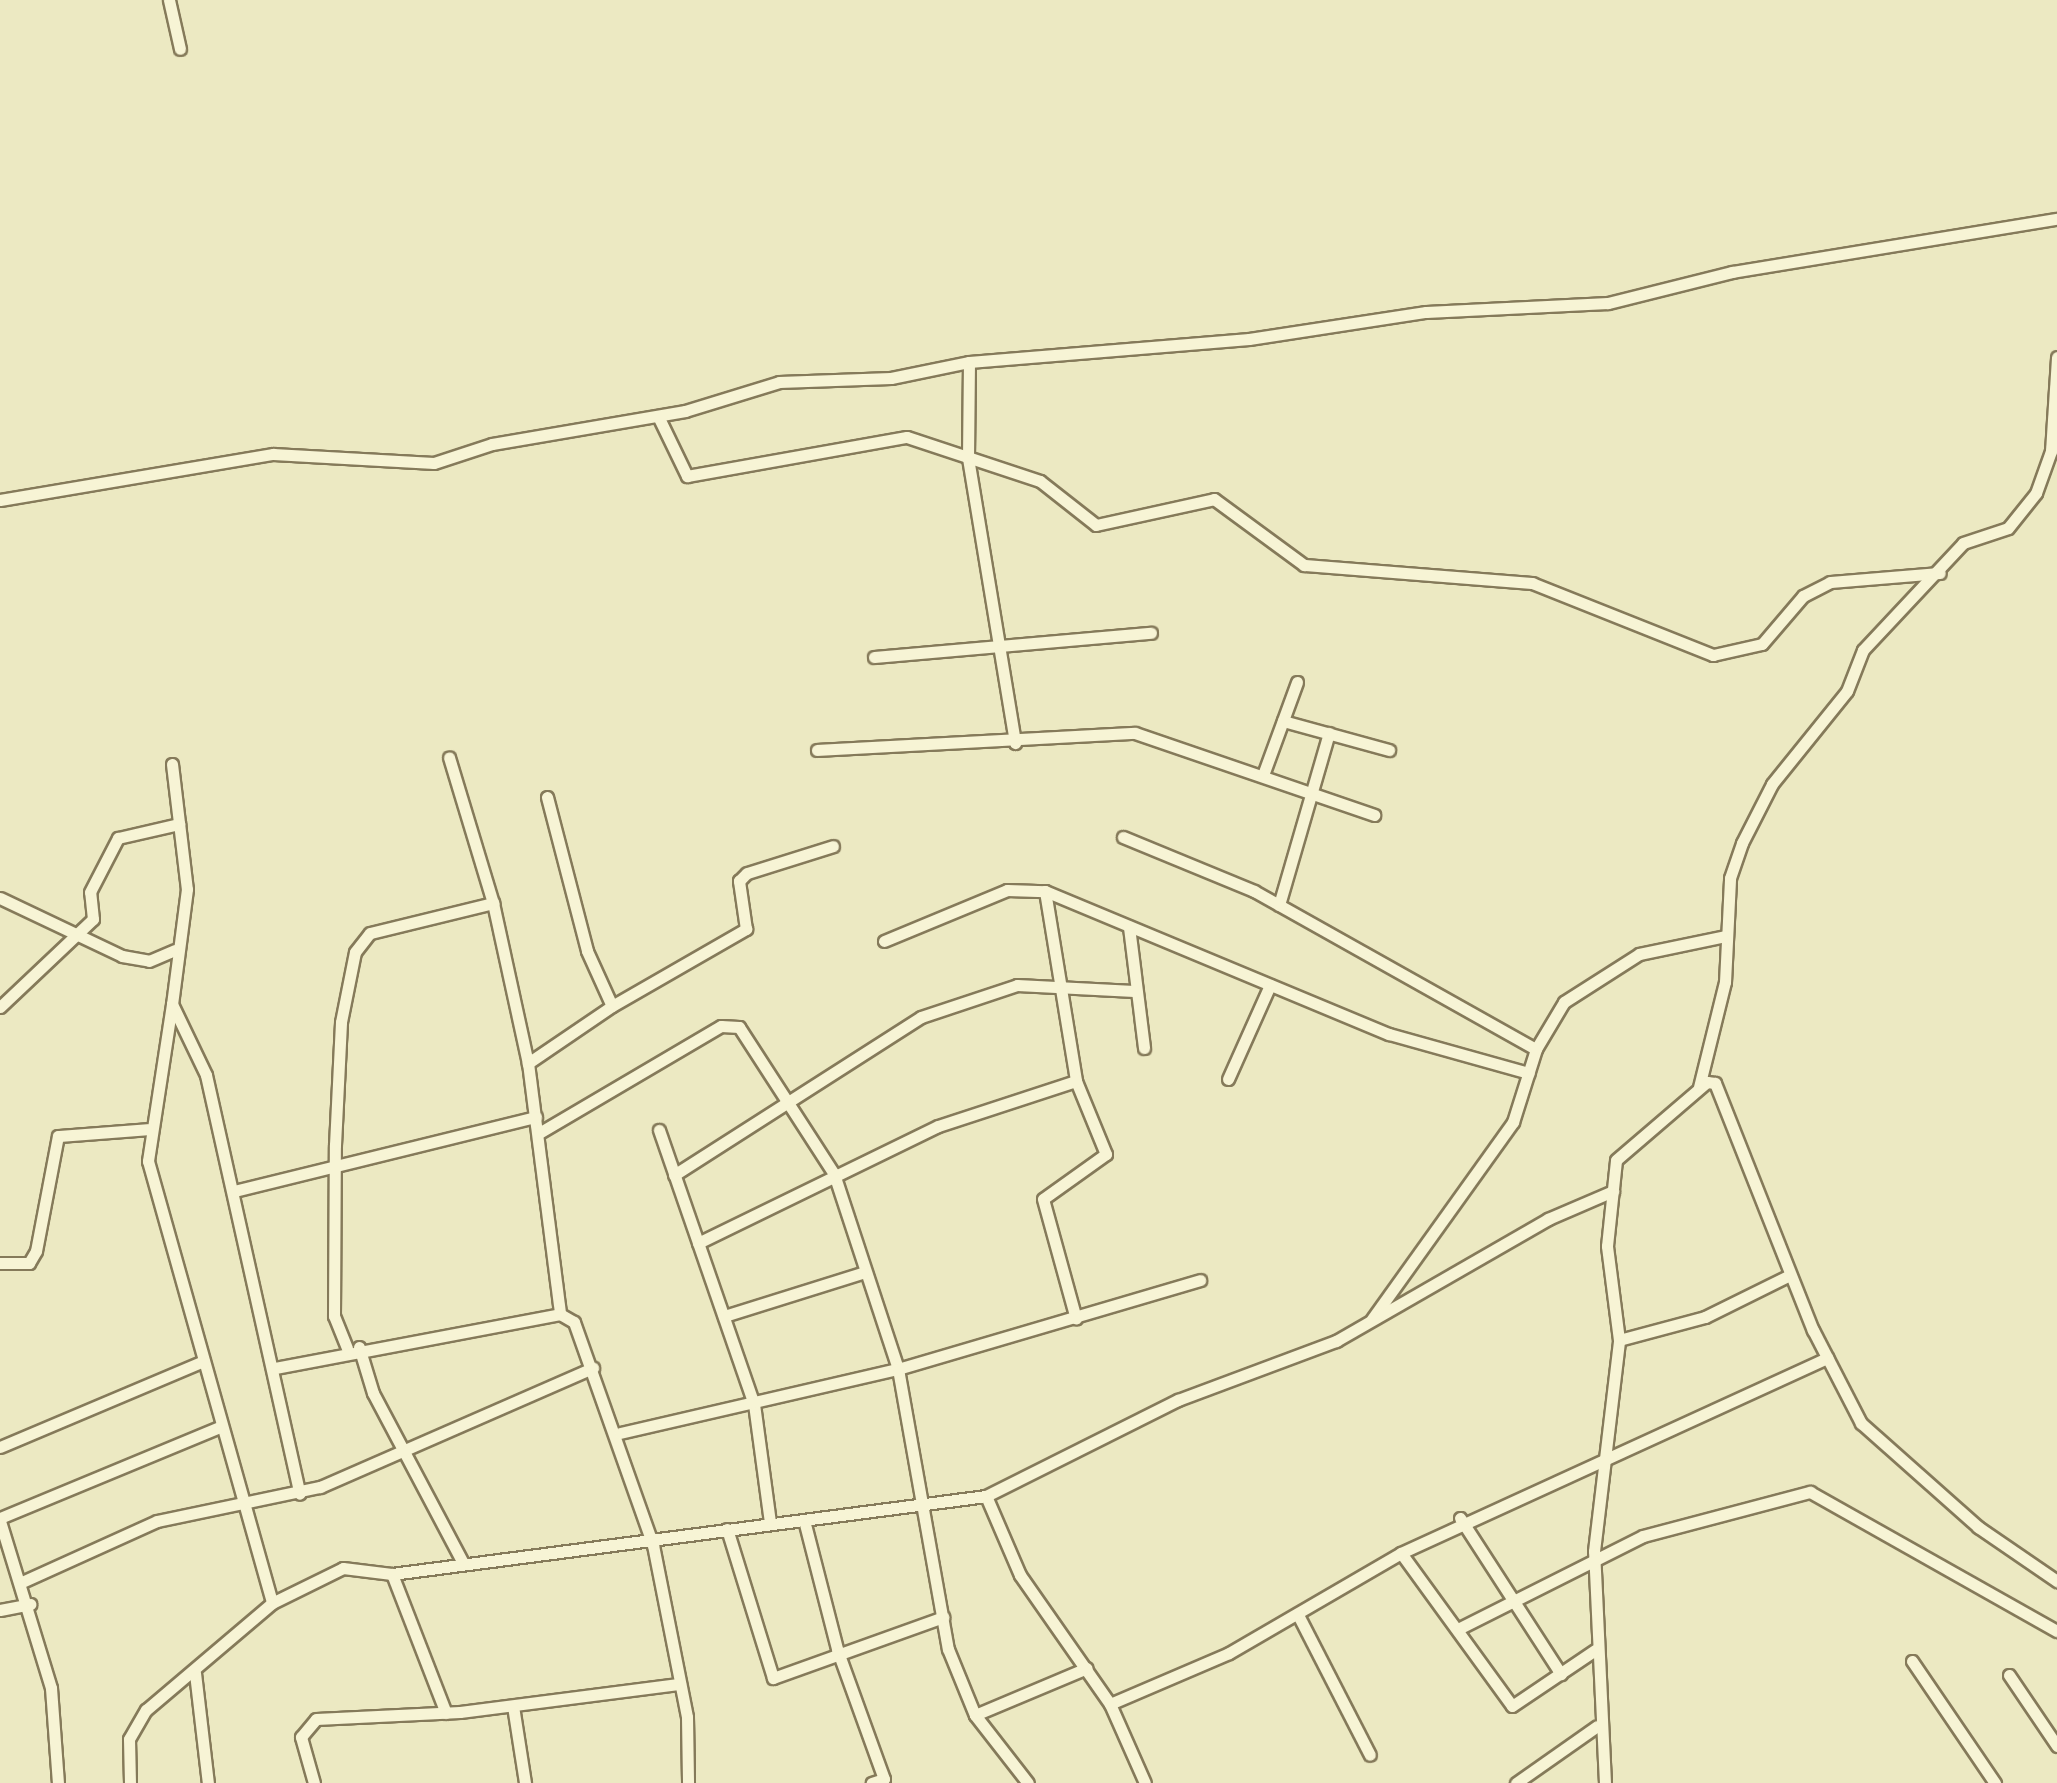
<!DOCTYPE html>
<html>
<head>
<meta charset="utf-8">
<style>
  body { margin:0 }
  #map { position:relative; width:2057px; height:1783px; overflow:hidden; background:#ece9c2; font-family:"Playfair Display",serif }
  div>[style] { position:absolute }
  .roads { filter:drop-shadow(2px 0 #857a5a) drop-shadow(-2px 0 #857a5a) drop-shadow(0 2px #857a5a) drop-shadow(0 -2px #857a5a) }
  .minor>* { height:11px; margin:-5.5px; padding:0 5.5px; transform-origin:5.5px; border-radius:5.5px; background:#f7f4d5 }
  span { translate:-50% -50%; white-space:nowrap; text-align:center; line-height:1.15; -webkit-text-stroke:9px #f4f1d2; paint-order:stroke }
</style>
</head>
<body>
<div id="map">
  <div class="roads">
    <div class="minor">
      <i style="left:169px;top:0;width:50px;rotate:77.3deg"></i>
      <i style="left:969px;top:362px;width:96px;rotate:90.6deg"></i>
      <i style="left:968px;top:458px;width:289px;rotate:80.6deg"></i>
      <i style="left:658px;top:416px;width:67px;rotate:64.2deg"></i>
      <i style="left:687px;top:476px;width:223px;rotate:-10.1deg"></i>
      <i style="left:907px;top:437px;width:140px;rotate:18.3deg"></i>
      <i style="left:1040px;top:481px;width:71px;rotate:38.2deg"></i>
      <i style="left:1096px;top:525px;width:121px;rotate:-12.4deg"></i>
      <i style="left:1214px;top:499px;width:112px;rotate:36.3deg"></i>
      <i style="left:1304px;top:565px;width:229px;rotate:4.5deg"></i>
      <i style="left:1532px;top:583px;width:195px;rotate:21.7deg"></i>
      <i style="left:1713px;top:655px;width:50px;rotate:-12.7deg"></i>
      <i style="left:1762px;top:644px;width:63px;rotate:-49.5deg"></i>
      <i style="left:1803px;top:596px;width:30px;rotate:-27deg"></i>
      <i style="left:1830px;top:582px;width:110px;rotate:-4.7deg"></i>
      <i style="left:0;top:500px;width:277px;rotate:-9.6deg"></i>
      <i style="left:273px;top:454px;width:161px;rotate:3.2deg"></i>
      <i style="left:434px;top:463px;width:61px;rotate:-18.1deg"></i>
      <i style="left:492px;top:444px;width:196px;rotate:-9.7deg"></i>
      <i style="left:685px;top:411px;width:98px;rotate:-17.1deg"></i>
      <i style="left:779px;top:382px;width:112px;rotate:-2deg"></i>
      <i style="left:891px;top:378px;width:80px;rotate:-11.6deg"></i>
      <i style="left:969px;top:362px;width:281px;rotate:-4.7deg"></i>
      <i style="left:1249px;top:339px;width:179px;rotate:-8.7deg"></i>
      <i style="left:1426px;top:312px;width:182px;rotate:-2.8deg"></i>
      <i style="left:1608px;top:303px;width:128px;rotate:-14deg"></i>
      <i style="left:1732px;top:272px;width:329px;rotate:-9.3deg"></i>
      <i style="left:874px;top:657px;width:278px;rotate:-5deg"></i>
      <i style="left:1283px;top:721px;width:110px;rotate:15.3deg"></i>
      <i style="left:817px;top:750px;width:318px;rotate:-3.1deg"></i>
      <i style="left:1135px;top:733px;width:253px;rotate:18.9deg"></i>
      <i style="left:172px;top:764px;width:126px;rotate:83.2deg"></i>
      <i style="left:187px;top:889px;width:116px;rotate:97.4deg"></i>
      <i style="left:172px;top:1004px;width:79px;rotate:64.4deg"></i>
      <i style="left:206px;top:1075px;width:429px;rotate:77.4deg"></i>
      <i style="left:1263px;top:775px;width:99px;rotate:-69.9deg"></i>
      <i style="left:547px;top:797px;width:159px;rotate:75.4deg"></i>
      <i style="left:587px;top:951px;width:60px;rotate:65.6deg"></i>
      <i style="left:612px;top:1006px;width:102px;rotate:145.8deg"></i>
      <i style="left:528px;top:1063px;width:253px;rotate:82.7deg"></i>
      <i style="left:1123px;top:837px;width:142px;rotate:22.4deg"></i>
      <i style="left:1254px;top:891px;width:323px;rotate:29.3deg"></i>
      <i style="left:1045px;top:891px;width:193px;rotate:80.7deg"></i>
      <i style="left:1076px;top:1081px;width:79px;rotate:67.7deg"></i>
      <i style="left:1106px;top:1154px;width:77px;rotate:144.5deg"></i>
      <i style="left:1043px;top:1199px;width:124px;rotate:74.6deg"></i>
      <i style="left:0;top:898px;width:135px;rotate:25.4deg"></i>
      <i style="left:122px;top:956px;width:27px;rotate:10deg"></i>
      <i style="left:149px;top:961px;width:28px;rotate:-23deg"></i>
      <i style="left:493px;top:903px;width:164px;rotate:77.7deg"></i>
      <i style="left:1279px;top:905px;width:179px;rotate:-73.8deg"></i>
      <i style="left:1129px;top:927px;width:122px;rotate:82.9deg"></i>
      <i style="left:884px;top:941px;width:133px;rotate:-22.5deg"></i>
      <i style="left:1007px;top:890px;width:38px;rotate:2deg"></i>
      <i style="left:1045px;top:891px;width:373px;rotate:22.6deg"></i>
      <i style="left:1389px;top:1034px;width:145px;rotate:15.6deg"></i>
      <i style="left:172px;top:1004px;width:159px;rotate:98.7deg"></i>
      <i style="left:148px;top:1161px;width:459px;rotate:74.3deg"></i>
      <i style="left:612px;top:1006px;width:155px;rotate:-29.9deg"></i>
      <i style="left:746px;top:929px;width:49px;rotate:-98.3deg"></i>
      <i style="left:739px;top:881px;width:11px;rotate:-45deg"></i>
      <i style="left:747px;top:873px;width:90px;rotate:-17.4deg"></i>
      <i style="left:0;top:1007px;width:128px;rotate:-43.4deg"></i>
      <i style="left:93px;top:919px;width:27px;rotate:-96deg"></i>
      <i style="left:90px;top:892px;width:61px;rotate:-62.6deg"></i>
      <i style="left:118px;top:838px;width:63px;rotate:-12.9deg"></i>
      <i style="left:1228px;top:1079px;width:103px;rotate:-65.9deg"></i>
      <i style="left:1699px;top:1087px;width:108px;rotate:-76.1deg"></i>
      <i style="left:1725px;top:982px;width:104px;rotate:-87.2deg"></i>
      <i style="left:1730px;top:878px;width:37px;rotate:-71deg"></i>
      <i style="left:1742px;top:843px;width:66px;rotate:-63deg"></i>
      <i style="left:1772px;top:784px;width:119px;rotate:-51.1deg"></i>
      <i style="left:1847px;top:691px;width:44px;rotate:-68.7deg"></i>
      <i style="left:1863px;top:650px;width:146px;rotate:-46.9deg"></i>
      <i style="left:1963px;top:543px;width:47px;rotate:-18.4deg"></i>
      <i style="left:2008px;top:528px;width:45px;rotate:-51.3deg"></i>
      <i style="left:2036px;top:493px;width:45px;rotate:-70.3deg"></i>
      <i style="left:2051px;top:451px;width:94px;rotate:-86.3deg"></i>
      <i style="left:659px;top:1130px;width:290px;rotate:70.9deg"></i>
      <i style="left:754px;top:1404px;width:120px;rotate:82.3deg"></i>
      <i style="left:539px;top:1133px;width:211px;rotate:-30.5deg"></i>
      <i style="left:721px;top:1026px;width:18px;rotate:3deg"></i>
      <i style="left:739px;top:1027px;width:175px;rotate:57.1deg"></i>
      <i style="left:834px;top:1174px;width:205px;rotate:71.8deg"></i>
      <i style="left:898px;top:1369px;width:284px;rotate:79.9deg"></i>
      <i style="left:948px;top:1649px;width:71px;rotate:67.8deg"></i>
      <i style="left:975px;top:1715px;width:86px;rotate:52.1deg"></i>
      <i style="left:674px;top:1175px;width:293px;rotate:-32.6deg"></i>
      <i style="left:921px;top:1017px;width:101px;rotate:-18.4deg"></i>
      <i style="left:1017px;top:985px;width:117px;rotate:2.9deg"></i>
      <i style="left:234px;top:1191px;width:311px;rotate:-13.8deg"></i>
      <i style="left:698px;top:1243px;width:267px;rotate:-26deg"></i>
      <i style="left:938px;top:1126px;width:145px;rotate:-18.1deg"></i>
      <i style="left:0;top:1263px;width:29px"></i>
      <i style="left:29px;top:1263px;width:14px;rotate:-60deg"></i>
      <i style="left:36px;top:1251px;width:117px;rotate:-79.2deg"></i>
      <i style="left:58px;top:1136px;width:90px;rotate:-4.4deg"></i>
      <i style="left:724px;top:1316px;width:148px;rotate:-17.3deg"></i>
      <i style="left:1372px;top:1319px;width:242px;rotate:-54.4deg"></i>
      <i style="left:1513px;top:1122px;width:77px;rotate:-72.5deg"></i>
      <i style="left:1536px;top:1049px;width:55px;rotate:-59.2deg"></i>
      <i style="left:1564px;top:1002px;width:89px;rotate:-32.6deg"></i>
      <i style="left:1639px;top:954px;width:89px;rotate:-11.7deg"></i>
      <i style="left:1619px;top:1340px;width:89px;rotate:-15deg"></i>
      <i style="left:1705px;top:1317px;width:95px;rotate:-26.3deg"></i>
      <i style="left:359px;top:1347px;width:48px;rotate:73.1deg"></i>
      <i style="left:373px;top:1393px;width:192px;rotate:62.1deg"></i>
      <i style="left:347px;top:1348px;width:35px;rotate:-112deg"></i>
      <i style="left:334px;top:1316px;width:171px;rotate:-89.7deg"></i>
      <i style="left:335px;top:1145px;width:123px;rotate:-87.2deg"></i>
      <i style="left:341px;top:1022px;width:71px;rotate:-78.7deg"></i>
      <i style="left:355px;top:952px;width:24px;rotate:-52deg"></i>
      <i style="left:370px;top:933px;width:127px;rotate:-13.7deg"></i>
      <i style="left:493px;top:903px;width:152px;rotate:-106.8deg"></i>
      <i style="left:275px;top:1368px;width:290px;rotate:-10.7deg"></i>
      <i style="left:560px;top:1314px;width:16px;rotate:30deg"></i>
      <i style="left:574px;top:1322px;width:237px;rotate:70.5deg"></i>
      <i style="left:653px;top:1545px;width:175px;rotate:78.8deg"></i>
      <i style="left:687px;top:1717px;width:66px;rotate:89.1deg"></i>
      <i style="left:620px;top:1433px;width:285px;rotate:-13deg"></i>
      <i style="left:898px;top:1369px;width:315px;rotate:-16.4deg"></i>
      <i style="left:0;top:1447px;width:221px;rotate:-22.9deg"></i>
      <i style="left:986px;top:1496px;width:86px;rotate:66.7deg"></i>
      <i style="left:1020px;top:1575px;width:157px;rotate:55.1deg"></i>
      <i style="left:1110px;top:1704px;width:86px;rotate:66.1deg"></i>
      <i style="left:0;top:1518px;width:240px;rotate:-22.5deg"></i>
      <i style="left:1460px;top:1518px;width:186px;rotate:57.1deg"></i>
      <i style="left:0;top:1521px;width:175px;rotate:73deg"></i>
      <i style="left:51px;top:1688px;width:95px;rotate:85.8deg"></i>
      <i style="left:805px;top:1524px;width:129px;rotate:75.6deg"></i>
      <i style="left:837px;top:1649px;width:138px;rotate:70.1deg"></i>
      <i style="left:884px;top:1779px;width:13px;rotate:162deg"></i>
      <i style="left:727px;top:1529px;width:156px;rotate:72.8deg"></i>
      <i style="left:773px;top:1678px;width:181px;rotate:-19.7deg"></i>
      <i style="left:1401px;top:1553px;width:189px;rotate:54deg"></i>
      <i style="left:1512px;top:1706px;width:100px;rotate:-34deg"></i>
      <i style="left:392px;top:1574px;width:149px;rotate:68.8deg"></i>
      <i style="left:22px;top:1582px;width:148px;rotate:-24.3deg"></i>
      <i style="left:157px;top:1521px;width:167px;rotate:-11.8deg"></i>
      <i style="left:320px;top:1487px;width:298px;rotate:-23.6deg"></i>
      <i style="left:0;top:1610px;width:31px;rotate:-11deg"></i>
      <i style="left:1298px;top:1615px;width:157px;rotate:62.8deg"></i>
      <i style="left:1458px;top:1629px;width:207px;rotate:-26.7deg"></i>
      <i style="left:1643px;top:1536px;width:173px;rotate:-14.8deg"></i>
      <i style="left:1810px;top:1492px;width:283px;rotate:29.4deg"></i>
      <i style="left:1912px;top:1661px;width:148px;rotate:55.8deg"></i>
      <i style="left:195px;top:1673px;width:111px;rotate:83.3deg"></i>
      <i style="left:2009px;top:1675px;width:86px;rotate:55.9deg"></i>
      <i style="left:1110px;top:1704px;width:129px;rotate:-23.2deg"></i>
      <i style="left:1229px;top:1653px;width:199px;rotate:-30.2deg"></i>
      <i style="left:1401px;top:1553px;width:469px;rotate:-24.6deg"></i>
      <i style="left:513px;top:1706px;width:78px;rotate:81.1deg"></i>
      <i style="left:975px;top:1715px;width:121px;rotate:-22.8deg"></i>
      <i style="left:130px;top:1783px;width:44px;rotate:-91.3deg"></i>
      <i style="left:129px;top:1739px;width:34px;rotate:-60deg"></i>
      <i style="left:146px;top:1710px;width:165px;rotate:-40.3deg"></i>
      <i style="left:272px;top:1603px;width:79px;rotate:-26.2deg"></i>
      <i style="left:343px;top:1568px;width:49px;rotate:7deg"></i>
      <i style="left:392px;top:1574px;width:599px;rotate:-7.48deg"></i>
      <i style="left:986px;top:1496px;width:215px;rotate:-26.6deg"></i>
      <i style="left:1178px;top:1400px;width:169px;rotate:-20.5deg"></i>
      <i style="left:1336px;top:1341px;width:245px;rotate:-29.9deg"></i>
      <i style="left:1548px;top:1219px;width:71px;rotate:-23.3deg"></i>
      <i style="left:314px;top:1783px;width:48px;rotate:-105.8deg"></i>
      <i style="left:301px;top:1737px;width:23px;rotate:-50deg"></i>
      <i style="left:316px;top:1719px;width:144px;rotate:-2.8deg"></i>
      <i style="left:460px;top:1712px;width:222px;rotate:-7.3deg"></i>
      <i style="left:1516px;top:1783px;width:99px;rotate:-35.1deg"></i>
      <i style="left:1605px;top:1783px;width:232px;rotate:-92.7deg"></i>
      <i style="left:1594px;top:1551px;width:212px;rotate:-83.2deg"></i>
      <i style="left:1619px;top:1340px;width:95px;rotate:-97.3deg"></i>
      <i style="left:1607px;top:1246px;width:86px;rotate:-84deg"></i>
      <i style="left:1616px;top:1160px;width:120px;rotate:-40.6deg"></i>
      <i style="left:1707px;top:1082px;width:8px;rotate:7deg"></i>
      <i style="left:1715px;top:1083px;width:266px;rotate:68.4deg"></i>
      <i style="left:1813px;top:1330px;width:105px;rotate:62.7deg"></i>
      <i style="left:1861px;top:1423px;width:157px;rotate:41.6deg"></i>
      <i style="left:1978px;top:1527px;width:96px;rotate:34.4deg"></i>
    </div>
  </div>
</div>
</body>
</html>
